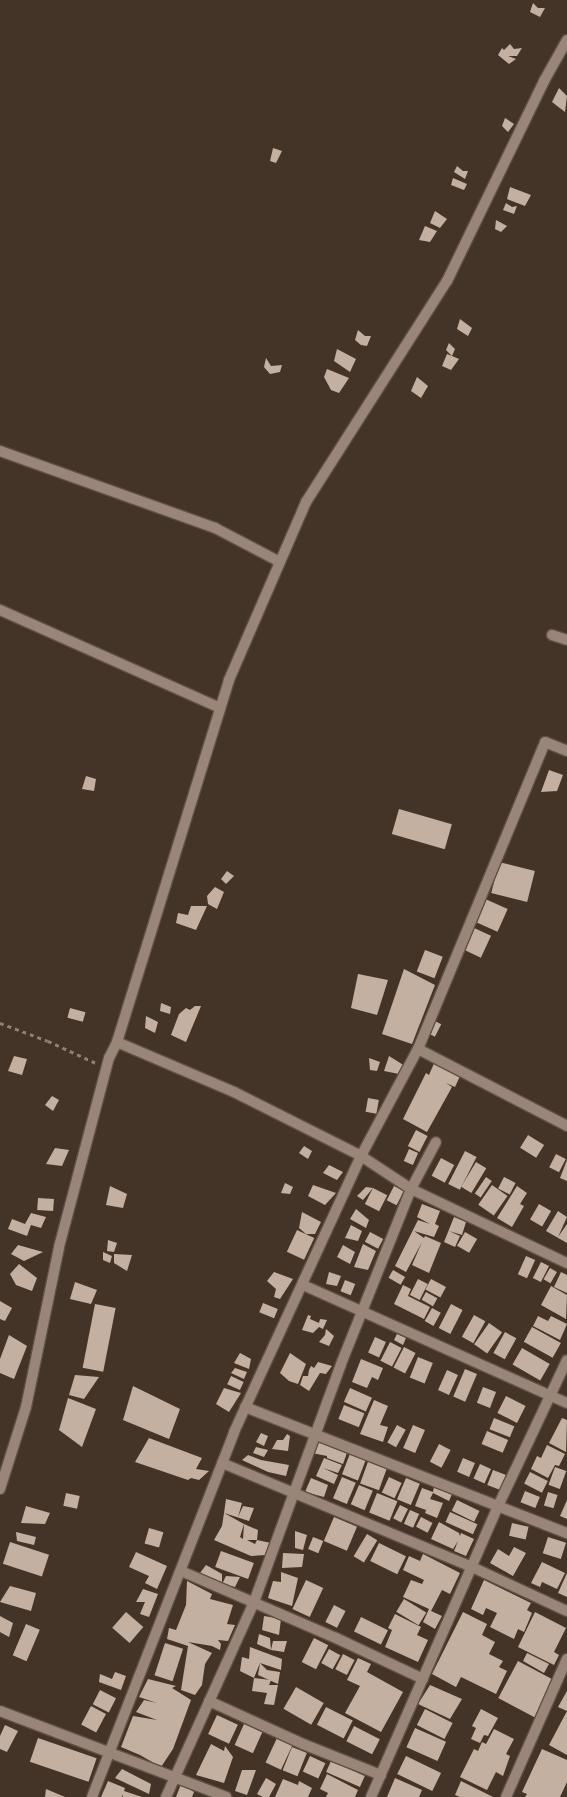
<!DOCTYPE html>
<html>
<head>
<meta charset="utf-8">
<style>
  body { margin:0 }
  #map { position:relative; width:567px; height:1797px; overflow:hidden; background:#443428; font-family:Helvetica,sans-serif }
  div>[style] { position:absolute }
  .building>* { inset:0; background:#c3b0a0; transform-origin:0 0 }
  .path>* { height:2.5px; margin-top:-1.25px; transform-origin:0; background:repeating-linear-gradient(90deg,#8d8075 0 4px,transparent 0 8px) }
  .roads { filter:drop-shadow(1px 0 #5e5046) drop-shadow(-1px 0 #5e5046) drop-shadow(0 1px #5e5046) drop-shadow(0 -1px #5e5046) }
  .minor>* { height:10px; margin:-5px; padding:0 5px; transform-origin:5px; border-radius:5px; background:#998678 }
  span { translate:-50% -50%; white-space:nowrap; text-align:center; line-height:1.15; -webkit-text-stroke:5px #443428; paint-order:stroke }
</style>
</head>
<body>
<div id="map">
  <div class="building">
    <i style="clip-path:polygon(533px 3px,538px 8px,545px 8px,540px 17px,530px 12px)"></i>
    <i style="clip-path:polygon(510px 44px,514px 49px,522px 48px,517px 56px,508px 56px,516px 59px,509px 64px,498px 55px,502px 48px,504px 50px)"></i>
    <i style="clip-path:polygon(559px 88px,567px 96px,565px 112px,552px 102px)"></i>
    <i style="clip-path:polygon(505px 118px,514px 124px,508px 132px,502px 126px)"></i>
    <i style="clip-path:polygon(273px 148px,282px 151px,276px 163px,270px 161px)"></i>
    <i style="clip-path:polygon(457px 166px,463px 171px,468px 171px,465px 179px,454px 172px)"></i>
    <i style="clip-path:polygon(453px 178px,467px 184px,464px 190px,451px 185px)"></i>
    <i style="clip-path:polygon(510px 187px,531px 195px,525px 206px,507px 199px)"></i>
    <i style="clip-path:polygon(506px 203px,512px 207px,517px 206px,514px 214px,503px 210px)"></i>
    <i style="clip-path:polygon(435px 211px,447px 219px,440px 228px,430px 223px)"></i>
    <i style="clip-path:polygon(496px 220px,507px 226px,501px 232px,495px 229px)"></i>
    <i style="clip-path:polygon(425px 226px,437px 231px,430px 242px,419px 240px)"></i>
    <i style="clip-path:polygon(460px 319px,472px 328px,468px 336px,457px 329px)"></i>
    <i style="clip-path:polygon(358px 330px,365px 336px,371px 336px,367px 346px,361px 345px,355px 340px)"></i>
    <i style="clip-path:polygon(449px 343px,455px 349px,452px 356px,459px 359px,451px 370px,442px 366px,447px 354px,452px 356px,446px 350px)"></i>
    <i style="clip-path:polygon(337px 349px,356px 359px,350px 372px,334px 361px)"></i>
    <i style="clip-path:polygon(266px 358px,271px 366px,282px 365px,280px 372px,270px 374px,264px 367px)"></i>
    <i style="clip-path:polygon(327px 369px,349px 378px,339px 393px,331px 390px,324px 377px)"></i>
    <i style="clip-path:polygon(417px 377px,428px 386px,421px 398px,411px 391px)"></i>
    <i style="clip-path:polygon(549px 770px,563px 775px,557px 791px,541px 792px)"></i>
    <i style="clip-path:polygon(86px 776px,96px 779px,94px 791px,82px 789px)"></i>
    <i style="left:399px;top:809px;width:55px;height:26px;rotate:16deg"></i>
    <i style="left:499px;top:862px;width:37px;height:32px;rotate:14deg"></i>
    <i style="clip-path:polygon(227px 871px,234px 876px,226px 884px,221px 879px)"></i>
    <i style="clip-path:polygon(215px 887px,224px 892px,217px 909px,208px 904px,207px 896px)"></i>
    <i style="left:483px;top:898px;width:27px;height:25px;rotate:24deg"></i>
    <i style="clip-path:polygon(191px 906px,207px 906px,196px 930px,176px 923px,178px 913px,188px 915px)"></i>
    <i style="left:472px;top:927px;width:21px;height:24px;rotate:25deg"></i>
    <i style="left:425px;top:950px;width:19px;height:23px;rotate:21deg"></i>
    <i style="clip-path:polygon(404px 969px,435px 985px,412px 1044px,382px 1034px)"></i>
    <i style="clip-path:polygon(358px 974px,388px 980px,377px 1015px,351px 1008px)"></i>
    <i style="clip-path:polygon(161px 1003px,171px 1007px,170px 1014px,160px 1011px)"></i>
    <i style="clip-path:polygon(195px 1006px,201px 1006px,186px 1042px,171px 1035px,179px 1014px,186px 1008px,190px 1010px)"></i>
    <i style="left:70px;top:1008px;width:16px;height:10px;rotate:15deg"></i>
    <i style="clip-path:polygon(146px 1016px,158px 1022px,155px 1033px,145px 1028px)"></i>
    <i style="left:435px;top:1021px;width:7px;height:14px;rotate:27deg"></i>
    <i style="clip-path:polygon(14px 1056px,27px 1059px,22px 1075px,8px 1071px)"></i>
    <i style="clip-path:polygon(389px 1056px,405px 1066px,404px 1075px,384px 1071px)"></i>
    <i style="clip-path:polygon(369px 1058px,380px 1062px,377px 1071px,370px 1070px)"></i>
    <i style="clip-path:polygon(435px 1061px,461px 1074px,455px 1087px,446px 1083px,452px 1087px,427px 1132px,403px 1119px,426px 1073px,429px 1075px)"></i>
    <i style="clip-path:polygon(52px 1096px,59px 1100px,53px 1111px,45px 1105px)"></i>
    <i style="left:368px;top:1098px;width:11px;height:14px;rotate:10deg"></i>
    <i style="left:416px;top:1130px;width:13px;height:18px;rotate:27deg"></i>
    <i style="left:528px;top:1135px;width:19px;height:15px;rotate:32deg"></i>
    <i style="clip-path:polygon(304px 1146px,312px 1151px,308px 1159px,299px 1153px)"></i>
    <i style="clip-path:polygon(55px 1148px,69px 1150px,62px 1166px,46px 1164px)"></i>
    <i style="left:409px;top:1149px;width:10px;height:13px;rotate:24deg"></i>
    <i style="left:465px;top:1151px;width:13px;height:37px;rotate:27deg"></i>
    <i style="left:556px;top:1154px;width:11px;height:15px;rotate:27deg"></i>
    <i style="left:441px;top:1158px;width:15px;height:20px;rotate:28deg"></i>
    <i style="clip-path:polygon(567px 1160px,567px 1181px,560px 1178px)"></i>
    <i style="left:476px;top:1162px;width:12px;height:29px;rotate:31deg"></i>
    <i style="clip-path:polygon(329px 1165px,343px 1172px,337px 1180px,323px 1173px)"></i>
    <i style="left:486px;top:1177px;width:7px;height:20px;rotate:34deg"></i>
    <i style="left:504px;top:1177px;width:13px;height:13px;rotate:27deg"></i>
    <i style="clip-path:polygon(285px 1183px,293px 1187px,290px 1194px,281px 1193px)"></i>
    <i style="clip-path:polygon(313px 1185px,336px 1193px,325px 1205px,308px 1196px)"></i>
    <i style="left:492px;top:1185px;width:19px;height:24px;rotate:35deg"></i>
    <i style="clip-path:polygon(110px 1186px,127px 1194px,123px 1208px,106px 1205px)"></i>
    <i style="left:394px;top:1186px;width:11px;height:16px;rotate:27deg"></i>
    <i style="clip-path:polygon(517px 1186px,527px 1193px,520px 1204px,524px 1206px,512px 1227px,497px 1218px)"></i>
    <i style="clip-path:polygon(366px 1187px,373px 1188px,363px 1200px,357px 1196px)"></i>
    <i style="left:373px;top:1188px;width:16px;height:18px;rotate:27deg"></i>
    <i style="left:38px;top:1198px;width:16px;height:12px;rotate:4deg"></i>
    <i style="clip-path:polygon(422px 1204px,440px 1211px,435px 1224px,439px 1226px,434px 1237px,414px 1231px,424px 1238px,425px 1236px,441px 1243px,429px 1273px,412px 1265px,422px 1242px,406px 1272px,395px 1266px,418px 1220px,430px 1224px,417px 1217px)"></i>
    <i style="left:539px;top:1204px;width:14px;height:18px;rotate:30deg"></i>
    <i style="clip-path:polygon(356px 1209px,369px 1220px,366px 1228px,350px 1219px)"></i>
    <i style="clip-path:polygon(558px 1211px,567px 1217px,558px 1237px,567px 1224px,567px 1243px,546px 1231px)"></i>
    <i style="clip-path:polygon(302px 1212px,321px 1222px,315px 1234px,306px 1234px,299px 1228px)"></i>
    <i style="clip-path:polygon(31px 1213px,46px 1217px,41px 1228px,31px 1225px,27px 1236px,8px 1229px,12px 1219px,25px 1224px)"></i>
    <i style="clip-path:polygon(454px 1217px,466px 1222px,462px 1235px,449px 1231px,460px 1236px,455px 1247px,444px 1242px)"></i>
    <i style="clip-path:polygon(351px 1225px,362px 1231px,358px 1241px,345px 1238px)"></i>
    <i style="left:297px;top:1230px;width:19px;height:24px;rotate:25deg"></i>
    <i style="left:370px;top:1232px;width:15px;height:11px;rotate:28deg"></i>
    <i style="left:465px;top:1232px;width:14px;height:16px;rotate:30deg"></i>
    <i style="clip-path:polygon(108px 1240px,117px 1243px,114px 1252px,107px 1251px)"></i>
    <i style="clip-path:polygon(363px 1244px,376px 1251px,368px 1270px,354px 1267px)"></i>
    <i style="clip-path:polygon(18px 1245px,43px 1252px,24px 1261px,11px 1254px)"></i>
    <i style="clip-path:polygon(343px 1245px,355px 1252px,350px 1264px,337px 1257px)"></i>
    <i style="clip-path:polygon(103px 1252px,112px 1256px,110px 1263px,103px 1260px)"></i>
    <i style="clip-path:polygon(114px 1254px,132px 1255px,127px 1271px,114px 1263px)"></i>
    <i style="left:526px;top:1256px;width:10px;height:20px;rotate:24deg"></i>
    <i style="left:541px;top:1262px;width:9px;height:18px;rotate:27deg"></i>
    <i style="clip-path:polygon(19px 1264px,37px 1278px,32px 1291px,16px 1285px,10px 1274px)"></i>
    <i style="left:550px;top:1268px;width:8px;height:13px;rotate:30deg"></i>
    <i style="left:393px;top:1270px;width:14px;height:9px;rotate:30deg"></i>
    <i style="clip-path:polygon(274px 1272px,293px 1279px,280px 1299px,274px 1297px,276px 1289px,267px 1281px)"></i>
    <i style="clip-path:polygon(329px 1272px,341px 1276px,337px 1286px,326px 1284px)"></i>
    <i style="clip-path:polygon(561px 1272px,567px 1275px,567px 1293px,554px 1287px)"></i>
    <i style="left:418px;top:1279px;width:11px;height:18px;rotate:27deg"></i>
    <i style="left:431px;top:1279px;width:17px;height:12px;rotate:28deg"></i>
    <i style="left:345px;top:1280px;width:11px;height:12px;rotate:22deg"></i>
    <i style="clip-path:polygon(75px 1282px,97px 1290px,91px 1304px,70px 1299px)"></i>
    <i style="clip-path:polygon(403px 1285px,411px 1289px,408px 1296px,430px 1307px,424px 1319px,394px 1304px)"></i>
    <i style="clip-path:polygon(551px 1286px,567px 1295px,566px 1319px,541px 1305px)"></i>
    <i style="left:426px;top:1292px;width:13px;height:9px;rotate:29deg"></i>
    <i style="clip-path:polygon(0 1301px,12px 1308px,5px 1321px,0 1319px)"></i>
    <i style="left:263px;top:1303px;width:16px;height:10px;rotate:22deg"></i>
    <i style="left:95px;top:1304px;width:21px;height:65px;rotate:11deg"></i>
    <i style="left:451px;top:1304px;width:13px;height:27px;rotate:27deg"></i>
    <i style="left:432px;top:1308px;width:10px;height:15px;rotate:29deg"></i>
    <i style="clip-path:polygon(308px 1315px,311px 1316px,310px 1319px,319px 1323px,320px 1319px,327px 1320px,323px 1329px,319px 1327px,313px 1333px,302px 1330px)"></i>
    <i style="left:474px;top:1315px;width:13px;height:25px;rotate:29deg"></i>
    <i style="clip-path:polygon(538px 1316px,548px 1321px,551px 1316px,567px 1324px,560px 1340px,533px 1326px)"></i>
    <i style="left:489px;top:1323px;width:16px;height:26px;rotate:35deg"></i>
    <i style="left:532px;top:1327px;width:33px;height:17px;rotate:29deg"></i>
    <i style="clip-path:polygon(326px 1329px,334px 1336px,329px 1346px,319px 1342px,325px 1335px)"></i>
    <i style="left:505px;top:1332px;width:13px;height:24px;rotate:29deg"></i>
    <i style="clip-path:polygon(397px 1334px,406px 1338px,403px 1345px,394px 1340px)"></i>
    <i style="clip-path:polygon(9px 1335px,27px 1346px,14px 1379px,0 1373px,0 1359px)"></i>
    <i style="left:375px;top:1337px;width:12px;height:17px;rotate:24deg"></i>
    <i style="left:390px;top:1342px;width:13px;height:21px;rotate:27deg"></i>
    <i style="left:404px;top:1347px;width:13px;height:23px;rotate:27deg"></i>
    <i style="left:522px;top:1348px;width:32px;height:19px;rotate:30deg"></i>
    <i style="clip-path:polygon(240px 1353px,251px 1359px,249px 1369px,234px 1363px)"></i>
    <i style="clip-path:polygon(290px 1353px,306px 1364px,298px 1384px,289px 1381px,280px 1373px)"></i>
    <i style="left:418px;top:1357px;width:16px;height:22px;rotate:22deg"></i>
    <i style="clip-path:polygon(361px 1359px,383px 1368px,378px 1380px,372px 1377px,367px 1388px,352px 1382px)"></i>
    <i style="clip-path:polygon(318px 1362px,332px 1366px,326px 1374px,320px 1373px,309px 1391px,300px 1385px,303px 1376px,308px 1376px,309px 1370px,311px 1366px,314px 1368px)"></i>
    <i style="clip-path:polygon(235px 1368px,247px 1372px,244px 1379px,231px 1373px)"></i>
    <i style="left:465px;top:1369px;width:13px;height:30px;rotate:23deg"></i>
    <i style="left:447px;top:1370px;width:12px;height:22px;rotate:24deg"></i>
    <i style="clip-path:polygon(75px 1375px,99px 1377px,84px 1399px,69px 1395px)"></i>
    <i style="left:231px;top:1376px;width:14px;height:9px;rotate:25deg"></i>
    <i style="clip-path:polygon(133px 1386px,180px 1409px,169px 1439px,123px 1420px)"></i>
    <i style="left:483px;top:1387px;width:14px;height:17px;rotate:21deg"></i>
    <i style="clip-path:polygon(224px 1388px,241px 1393px,229px 1412px,216px 1404px)"></i>
    <i style="left:350px;top:1388px;width:24px;height:15px;rotate:24deg"></i>
    <i style="left:506px;top:1396px;width:22px;height:19px;rotate:27deg"></i>
    <i style="clip-path:polygon(68px 1398px,96px 1409px,82px 1447px,59px 1430px)"></i>
    <i style="clip-path:polygon(374px 1400px,388px 1406px,380px 1425px,388px 1427px,383px 1442px,360px 1434px)"></i>
    <i style="left:344px;top:1405px;width:22px;height:15px;rotate:22deg"></i>
    <i style="left:494px;top:1418px;width:22px;height:12px;rotate:22deg"></i>
    <i style="clip-path:polygon(562px 1418px,567px 1420px,566px 1452px,549px 1443px)"></i>
    <i style="left:397px;top:1425px;width:10px;height:20px;rotate:29deg"></i>
    <i style="left:413px;top:1425px;width:13px;height:25px;rotate:23deg"></i>
    <i style="left:487px;top:1431px;width:23px;height:14px;rotate:23deg"></i>
    <i style="clip-path:polygon(261px 1433px,268px 1436px,264px 1446px,256px 1442px)"></i>
    <i style="clip-path:polygon(287px 1434px,290px 1436px,288px 1451px,272px 1449px,277px 1440px,283px 1440px)"></i>
    <i style="clip-path:polygon(149px 1438px,202px 1458px,196px 1469px,209px 1471px,199px 1480px,191px 1478px,188px 1480px,135px 1462px)"></i>
    <i style="clip-path:polygon(320px 1441px,348px 1450px,343px 1464px,327px 1458px,327px 1456px,312px 1453px)"></i>
    <i style="left:439px;top:1444px;width:13px;height:20px;rotate:27deg"></i>
    <i style="clip-path:polygon(547px 1445px,565px 1454px,559px 1466px,555px 1465px,548px 1478px,531px 1469px,537px 1456px,541px 1458px)"></i>
    <i style="clip-path:polygon(256px 1447px,268px 1450px,264px 1457px,253px 1453px)"></i>
    <i style="left:351px;top:1451px;width:17px;height:25px;rotate:21deg"></i>
    <i style="clip-path:polygon(248px 1455px,261px 1460px,289px 1465px,286px 1476px,268px 1472px,242px 1460px)"></i>
    <i style="clip-path:polygon(324px 1458px,342px 1465px,338px 1473px,323px 1468px,338px 1475px,334px 1484px,316px 1476px)"></i>
    <i style="left:463px;top:1458px;width:13px;height:15px;rotate:23deg"></i>
    <i style="left:369px;top:1459px;width:20px;height:26px;rotate:20deg"></i>
    <i style="left:480px;top:1464px;width:12px;height:16px;rotate:24deg"></i>
    <i style="left:555px;top:1467px;width:12px;height:19px;rotate:20deg"></i>
    <i style="left:493px;top:1470px;width:14px;height:16px;rotate:21deg"></i>
    <i style="left:530px;top:1472px;width:20px;height:13px;rotate:27deg"></i>
    <i style="left:342px;top:1477px;width:15px;height:23px;rotate:23deg"></i>
    <i style="left:389px;top:1477px;width:14px;height:17px;rotate:25deg"></i>
    <i style="clip-path:polygon(311px 1478px,328px 1485px,324px 1497px,305px 1492px)"></i>
    <i style="left:406px;top:1478px;width:15px;height:23px;rotate:23deg"></i>
    <i style="left:359px;top:1485px;width:15px;height:21px;rotate:23deg"></i>
    <i style="clip-path:polygon(434px 1487px,452px 1494px,449px 1501px,433px 1493px,430px 1499px,443px 1503px,437px 1518px,425px 1513px,428px 1505px,426px 1510px,415px 1506px,422px 1488px,433px 1492px)"></i>
    <i style="left:525px;top:1491px;width:16px;height:12px;rotate:22deg"></i>
    <i style="left:548px;top:1492px;width:10px;height:14px;rotate:17deg"></i>
    <i style="left:66px;top:1493px;width:14px;height:13px;rotate:12deg"></i>
    <i style="left:377px;top:1493px;width:22px;height:21px;rotate:22deg"></i>
    <i style="clip-path:polygon(226px 1499px,242px 1503px,238px 1517px,243px 1506px,254px 1508px,249px 1521px,224px 1513px,244px 1524px,240px 1537px,243px 1539px,244px 1524px,258px 1530px,257px 1540px,247px 1540px,255px 1544px,257px 1540px,271px 1543px,266px 1555px,251px 1556px,214px 1540px,222px 1526px,224px 1513px)"></i>
    <i style="left:457px;top:1500px;width:25px;height:12px;rotate:26deg"></i>
    <i style="clip-path:polygon(567px 1500px,567px 1519px,560px 1516px)"></i>
    <i style="left:400px;top:1505px;width:9px;height:15px;rotate:27deg"></i>
    <i style="clip-path:polygon(26px 1506px,50px 1513px,45px 1524px,21px 1523px)"></i>
    <i style="left:410px;top:1510px;width:10px;height:15px;rotate:24deg"></i>
    <i style="left:450px;top:1512px;width:30px;height:11px;rotate:24deg"></i>
    <i style="left:334px;top:1517px;width:25px;height:26px;rotate:23deg"></i>
    <i style="left:421px;top:1517px;width:13px;height:11px;rotate:27deg"></i>
    <i style="clip-path:polygon(439px 1522px,459px 1533px,460px 1536px,461px 1533px,474px 1539px,466px 1556px,454px 1551px,458px 1541px,453px 1549px,431px 1539px)"></i>
    <i style="left:512px;top:1523px;width:17px;height:13px;rotate:13deg"></i>
    <i style="left:149px;top:1528px;width:15px;height:16px;rotate:16deg"></i>
    <i style="clip-path:polygon(295px 1531px,307px 1535px,303px 1550px,295px 1548px)"></i>
    <i style="clip-path:polygon(16px 1532px,36px 1537px,34px 1545px,17px 1541px)"></i>
    <i style="left:367px;top:1534px;width:12px;height:26px;rotate:31deg"></i>
    <i style="left:313px;top:1537px;width:11px;height:13px;rotate:22deg"></i>
    <i style="left:548px;top:1537px;width:19px;height:17px;rotate:18deg"></i>
    <i style="left:10px;top:1542px;width:41px;height:23px;rotate:18deg"></i>
    <i style="left:379px;top:1543px;width:30px;height:20px;rotate:26deg"></i>
    <i style="clip-path:polygon(514px 1547px,526px 1553px,513px 1576px,490px 1563px,498px 1549px,509px 1556px)"></i>
    <i style="left:221px;top:1551px;width:35px;height:17px;rotate:20deg"></i>
    <i style="clip-path:polygon(136px 1552px,167px 1566px,157px 1589px,145px 1583px,149px 1576px,129px 1567px)"></i>
    <i style="clip-path:polygon(283px 1553px,304px 1554px,302px 1567px,282px 1568px)"></i>
    <i style="clip-path:polygon(423px 1554px,460px 1573px,450px 1594px,442px 1590px,431px 1611px,442px 1616px,435px 1629px,423px 1622px,429px 1609px,403px 1597px,411px 1580px,422px 1584px,424px 1580px,403px 1570px,409px 1556px,420px 1561px)"></i>
    <i style="clip-path:polygon(542px 1562px,565px 1573px,557px 1589px,542px 1582px,540px 1587px,531px 1583px)"></i>
    <i style="clip-path:polygon(206px 1565px,222px 1574px,222px 1584px,200px 1573px)"></i>
    <i style="clip-path:polygon(281px 1572px,298px 1578px,292px 1606px,268px 1598px,273px 1581px,281px 1582px)"></i>
    <i style="clip-path:polygon(567px 1573px,567px 1597px,558px 1593px)"></i>
    <i style="clip-path:polygon(226px 1576px,240px 1577px,235px 1587px,222px 1584px)"></i>
    <i style="left:306px;top:1580px;width:19px;height:32px;rotate:25deg"></i>
    <i style="clip-path:polygon(484px 1580px,531px 1603px,527px 1610px,532px 1613px,524px 1632px,518px 1629px,514px 1639px,490px 1627px,497px 1613px,486px 1608px,483px 1615px,471px 1609px)"></i>
    <i style="clip-path:polygon(187px 1581px,212px 1594px,210px 1599px,233px 1605px,227px 1624px,235px 1625px,228px 1641px,218px 1640px,221px 1644px,220px 1650px,212px 1646px,188px 1642px,212px 1653px,205px 1664px,202px 1685px,195px 1695px,181px 1690px,188px 1646px,167px 1639px,169px 1628px,176px 1630px,186px 1605px)"></i>
    <i style="clip-path:polygon(10px 1586px,36px 1593px,31px 1611px,0 1602px)"></i>
    <i style="clip-path:polygon(143px 1589px,158px 1594px,149px 1617px,140px 1614px,145px 1602px,136px 1602px)"></i>
    <i style="left:404px;top:1599px;width:26px;height:15px;rotate:31deg"></i>
    <i style="left:334px;top:1605px;width:13px;height:19px;rotate:27deg"></i>
    <i style="left:126px;top:1612px;width:23px;height:21px;rotate:41deg"></i>
    <i style="clip-path:polygon(463px 1612px,487px 1624px,482px 1635px,495px 1642px,489px 1654px,503px 1661px,499px 1667px,507px 1671px,496px 1694px,461px 1677px,456px 1687px,432px 1674px)"></i>
    <i style="clip-path:polygon(535px 1612px,566px 1628px,554px 1652px,559px 1655px,554px 1665px,518px 1647px)"></i>
    <i style="clip-path:polygon(395px 1614px,421px 1627px,417px 1635px,428px 1640px,418px 1662px,385px 1647px,392px 1630px,388px 1628px)"></i>
    <i style="clip-path:polygon(0 1616px,13px 1623px,9px 1637px,0 1632px)"></i>
    <i style="clip-path:polygon(264px 1616px,281px 1619px,279px 1635px,262px 1630px)"></i>
    <i style="left:361px;top:1617px;width:30px;height:16px;rotate:26deg"></i>
    <i style="left:26px;top:1624px;width:15px;height:34px;rotate:23deg"></i>
    <i style="clip-path:polygon(259px 1634px,270px 1638px,271px 1650px,273px 1641px,287px 1641px,284px 1652px,271px 1650px,257px 1644px)"></i>
    <i style="left:314px;top:1638px;width:16px;height:27px;rotate:27deg"></i>
    <i style="left:165px;top:1643px;width:19px;height:34px;rotate:18deg"></i>
    <i style="clip-path:polygon(250px 1647px,282px 1659px,281px 1670px,260px 1663px,267px 1670px,280px 1672px,278px 1684px,258px 1675px,260px 1663px,254px 1678px,240px 1671px,242px 1657px,249px 1659px)"></i>
    <i style="left:329px;top:1649px;width:13px;height:16px;rotate:29deg"></i>
    <i style="clip-path:polygon(527px 1653px,549px 1664px,544px 1673px,523px 1661px)"></i>
    <i style="left:343px;top:1654px;width:13px;height:17px;rotate:27deg"></i>
    <i style="clip-path:polygon(358px 1658px,371px 1664px,367px 1672px,403px 1692px,381px 1732px,345px 1713px,360px 1686px,347px 1680px)"></i>
    <i style="left:518px;top:1661px;width:41px;height:42px;rotate:28deg"></i>
    <i style="clip-path:polygon(115px 1672px,126px 1676px,121px 1690px,99px 1682px,100px 1674px,112px 1679px)"></i>
    <i style="clip-path:polygon(254px 1678px,271px 1680px,269px 1685px,278px 1685px,274px 1705px,264px 1704px,267px 1693px,252px 1691px)"></i>
    <i style="clip-path:polygon(148px 1679px,176px 1686px,172px 1688px,191px 1700px,173px 1749px,161px 1767px,140px 1755px,121px 1747px,133px 1716px,157px 1720px,136px 1712px,144px 1700px,157px 1703px,139px 1697px)"></i>
    <i style="clip-path:polygon(430px 1685px,462px 1699px,450px 1719px,418px 1704px)"></i>
    <i style="left:296px;top:1687px;width:32px;height:25px;rotate:30deg"></i>
    <i style="left:100px;top:1690px;width:18px;height:16px;rotate:27deg"></i>
    <i style="clip-path:polygon(567px 1691px,567px 1755px,549px 1745px,567px 1711px,558px 1707px)"></i>
    <i style="left:91px;top:1706px;width:17px;height:21px;rotate:28deg"></i>
    <i style="left:326px;top:1707px;width:30px;height:20px;rotate:27deg"></i>
    <i style="left:425px;top:1709px;width:31px;height:18px;rotate:27deg"></i>
    <i style="clip-path:polygon(481px 1709px,498px 1718px,488px 1736px,484px 1735px,480px 1743px,471px 1739px,476px 1728px,472px 1726px)"></i>
    <i style="left:217px;top:1715px;width:23px;height:21px;rotate:25deg"></i>
    <i style="left:244px;top:1724px;width:20px;height:23px;rotate:24deg"></i>
    <i style="clip-path:polygon(5px 1725px,18px 1731px,7px 1752px,0 1749px,0 1736px)"></i>
    <i style="left:354px;top:1726px;width:29px;height:17px;rotate:27deg"></i>
    <i style="left:415px;top:1728px;width:34px;height:21px;rotate:24deg"></i>
    <i style="clip-path:polygon(494px 1729px,514px 1739px,506px 1754px,510px 1756px,503px 1776px,496px 1772px,487px 1790px,460px 1777px,474px 1749px,478px 1751px,482px 1742px,486px 1744px)"></i>
    <i style="left:38px;top:1738px;width:62px;height:25px;rotate:19deg"></i>
    <i style="left:277px;top:1738px;width:17px;height:27px;rotate:25deg"></i>
    <i style="clip-path:polygon(211px 1744px,224px 1751px,225px 1746px,233px 1757px,224px 1783px,196px 1775px)"></i>
    <i style="left:292px;top:1747px;width:16px;height:25px;rotate:22deg"></i>
    <i style="clip-path:polygon(542px 1749px,567px 1760px,567px 1782px,560px 1797px,525px 1797px,527px 1794px,522px 1792px)"></i>
    <i style="left:310px;top:1756px;width:17px;height:17px;rotate:25deg"></i>
    <i style="left:406px;top:1756px;width:39px;height:20px;rotate:26deg"></i>
    <i style="left:331px;top:1761px;width:37px;height:12px;rotate:24deg"></i>
    <i style="clip-path:polygon(122px 1769px,151px 1784px,149px 1794px,115px 1778px)"></i>
    <i style="clip-path:polygon(242px 1770px,256px 1770px,247px 1795px,235px 1791px)"></i>
    <i style="clip-path:polygon(327px 1774px,358px 1790px,355px 1797px,326px 1797px,328px 1793px,320px 1789px)"></i>
    <i style="clip-path:polygon(266px 1778px,276px 1784px,269px 1797px,263px 1797px,257px 1794px)"></i>
    <i style="clip-path:polygon(395px 1778px,422px 1790px,419px 1797px,387px 1797px)"></i>
    <i style="clip-path:polygon(283px 1779px,298px 1785px,299px 1781px,312px 1788px,308px 1797px,275px 1797px)"></i>
    <i style="clip-path:polygon(108px 1781px,125px 1788px,124px 1791px,142px 1797px,123px 1797px,123px 1794px,122px 1797px,101px 1797px)"></i>
    <i style="clip-path:polygon(461px 1781px,493px 1797px,460px 1797px,455px 1795px)"></i>
    <i style="clip-path:polygon(181px 1784px,194px 1792px,192px 1797px,176px 1797px)"></i>
    <i style="clip-path:polygon(46px 1789px,65px 1797px,45px 1797px)"></i>
  </div>
  <div class="path">
    <i style="left:0;top:1023px;width:51px;rotate:20.6deg"></i>
    <i style="left:48px;top:1041px;width:55px;rotate:24.7deg"></i>
  </div>
  <div class="roads">
    <div class="minor">
      <i style="left:0;top:451px;width:228px;rotate:19.7deg"></i>
      <i style="left:215px;top:528px;width:73px;rotate:27.6deg"></i>
      <i style="left:0;top:610px;width:241px;rotate:24deg"></i>
      <i style="left:552px;top:635px;width:16px;rotate:18deg"></i>
      <i style="left:117px;top:1042px;width:127px;rotate:23.1deg"></i>
      <i style="left:234px;top:1092px;width:142px;rotate:26.7deg"></i>
      <i style="left:361px;top:1156px;width:60px;rotate:33.4deg"></i>
      <i style="left:411px;top:1189px;width:173px;rotate:25.4deg"></i>
      <i style="left:418px;top:1049px;width:168px;rotate:27.3deg"></i>
      <i style="left:303px;top:1285px;width:289px;rotate:24.1deg"></i>
      <i style="left:245px;top:1407px;width:346px;rotate:21.4deg"></i>
      <i style="left:222px;top:1463px;width:271px;rotate:22.6deg"></i>
      <i style="left:472px;top:1567px;width:105px;rotate:24.9deg"></i>
      <i style="left:0;top:1489px;width:86px;rotate:-72.4deg"></i>
      <i style="left:26px;top:1407px;width:163px;rotate:-78.3deg"></i>
      <i style="left:59px;top:1247px;width:196px;rotate:-75.2deg"></i>
      <i style="left:109px;top:1058px;width:18px;rotate:-63deg"></i>
      <i style="left:117px;top:1042px;width:379px;rotate:-72.8deg"></i>
      <i style="left:229px;top:680px;width:194px;rotate:-66.6deg"></i>
      <i style="left:306px;top:502px;width:262px;rotate:-57.5deg"></i>
      <i style="left:447px;top:281px;width:222px;rotate:-64.1deg"></i>
      <i style="left:544px;top:81px;width:47px;rotate:-60.7deg"></i>
      <i style="left:181px;top:1571px;width:169px;rotate:23.4deg"></i>
      <i style="left:336px;top:1638px;width:96px;rotate:25.2deg"></i>
      <i style="left:209px;top:1701px;width:103px;rotate:24.6deg"></i>
      <i style="left:303px;top:1744px;width:84px;rotate:21.7deg"></i>
      <i style="left:0;top:1711px;width:242px;rotate:20.8deg"></i>
      <i style="left:92px;top:1797px;width:392px;rotate:-68.7deg"></i>
      <i style="left:234px;top:1432px;width:304px;rotate:-65.3deg"></i>
      <i style="left:361px;top:1156px;width:121px;rotate:-62deg"></i>
      <i style="left:418px;top:1049px;width:332px;rotate:-67.5deg"></i>
      <i style="left:545px;top:742px;width:24px;rotate:22deg"></i>
      <i style="left:166px;top:1797px;width:214px;rotate:-65.7deg"></i>
      <i style="left:254px;top:1602px;width:253px;rotate:-69.9deg"></i>
      <i style="left:341px;top:1364px;width:188px;rotate:-68.2deg"></i>
      <i style="left:411px;top:1189px;width:53px;rotate:-62deg"></i>
      <i style="left:371px;top:1797px;width:318px;rotate:-66.4deg"></i>
      <i style="left:498px;top:1506px;width:161px;rotate:-64.7deg"></i>
      <i style="left:506px;top:1797px;width:151px;rotate:-66.2deg"></i>
    </div>
  </div>
</div>
</body>
</html>
